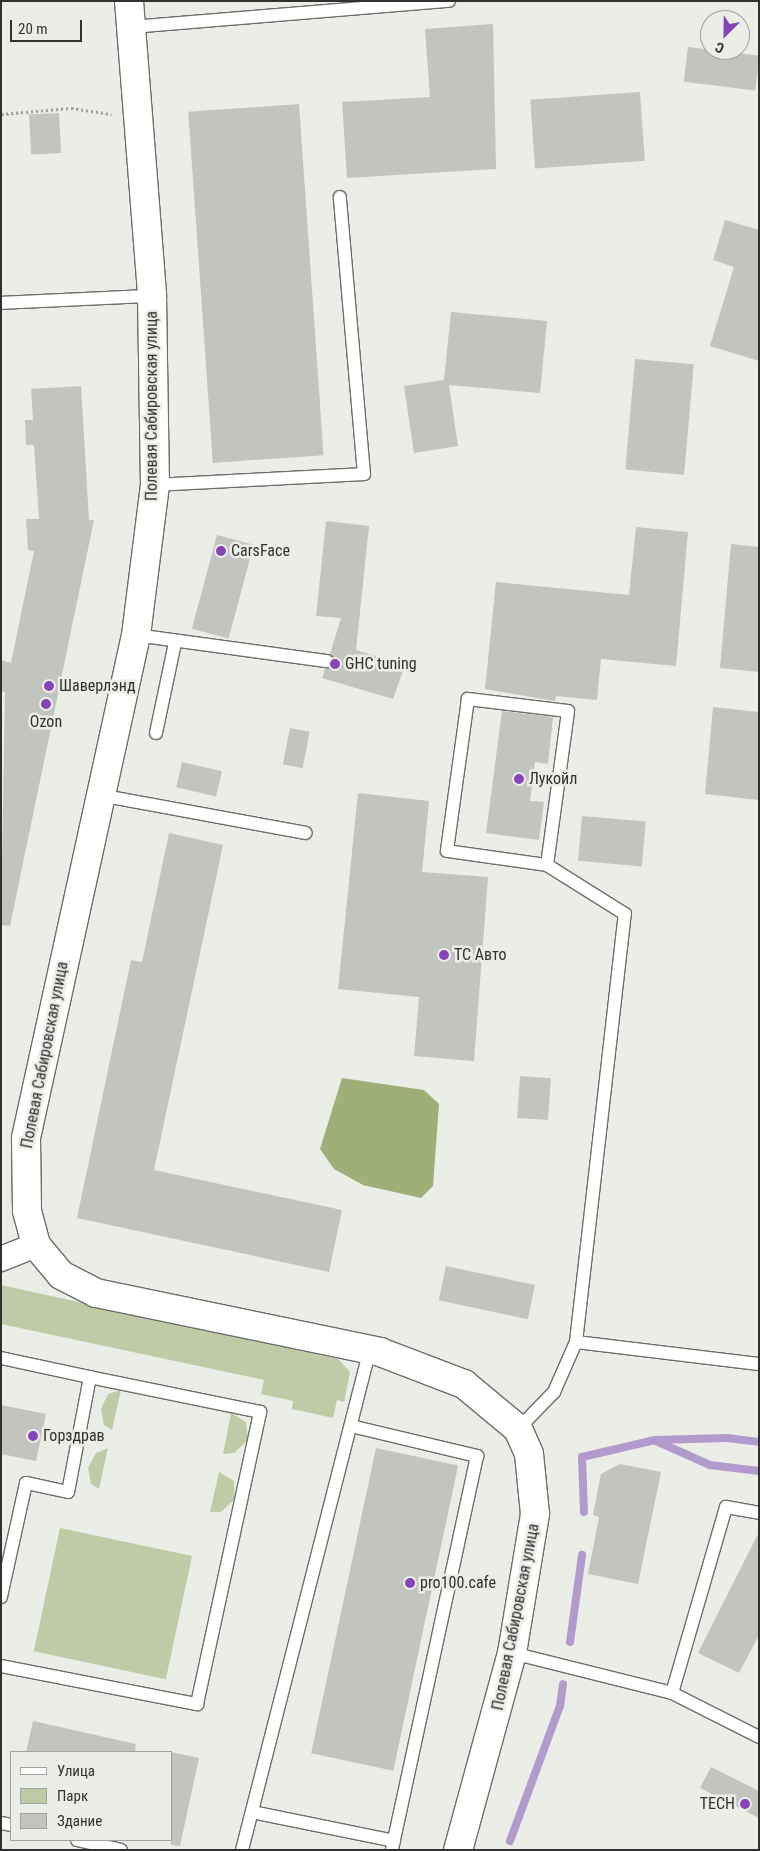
<!DOCTYPE html>
<html>
<head>
<meta charset="utf-8">
<style>
  body { margin:0 }
  #map { position:relative; width:760px; height:1851px; overflow:hidden; background:#ebede7; font-family:"Roboto Condensed",sans-serif }
  div>[style] { position:absolute }
  .green>* { inset:0; background:#bfcba6; transform-origin:0 0 }
  .forest>* { inset:0; background:#9eaf78 }
  .stream>* { height:8px; margin:-4px; padding:0 4px; transform-origin:4px; border-radius:4px; background:#b39acc }
  .building>* { inset:0; background:#c2c4bf; transform-origin:0 0 }
  .path>* { height:3px; margin-top:-1.5px; transform-origin:0; background:repeating-linear-gradient(90deg,#9fa19c 0 2.5px,transparent 0 5px) }
  .roads { filter:drop-shadow(1px 0 #6d6e6a) drop-shadow(-1px 0 #6d6e6a) drop-shadow(0 1px #6d6e6a) drop-shadow(0 -1px #6d6e6a) }
  .lane>* { height:12px; margin:-6px; padding:0 6px; transform-origin:6px; border-radius:6px; background:#fff }
  .street>* { height:24px; margin:-12px; padding:0 12px; transform-origin:12px; border-radius:12px; background:#fff }
  .secondary>* { height:28px; margin:-14px; padding:0 14px; transform-origin:14px; border-radius:14px; background:#fff }
  .dots>* { width:14px; height:14px; translate:-50% -50%; box-sizing:border-box; border:2px solid #ebede7; border-radius:50% }
  span { translate:-50% -50%; white-space:nowrap; text-align:center; line-height:1.15; -webkit-text-stroke:5px #ebede7; paint-order:stroke }
  .street-label { font-size:16px; color:#313230 }
  .poi-label { font-size:16px; color:#313230 }
  .left { translate:0 -50%; text-align:left }
  .right { translate:-100% -50%; text-align:right }
  .frame { position:absolute; inset:0; border:2px solid #313230; pointer-events:none }
  .legend { position:absolute; left:10px; top:1751px; width:162px; height:90px; box-sizing:border-box; background:#ebede7; border:1px solid #a1a29e; margin:0; padding:6px 9px; list-style:none; font-size:15px; color:#313230 }
  .legend li { display:flex; align-items:center; gap:10px; height:25px }
  .legend b { width:25px; border:1px solid #a1a29e }
  .north { position:absolute; left:700px; top:10px; width:50px; height:50px; box-sizing:border-box; background:#ebede7; border:1px solid #a1a29e; border-radius:50%; rotate:203deg; font-size:14px; font-weight:700; line-height:20px; text-align:center; color:#313230 }
  .north::after { content:''; display:block; margin:auto; width:18px; height:22px; background:#8644b8; clip-path:polygon(50% 0,100% 100%,50% 72%,0 100%) }
  .scale { position:absolute; left:10px; top:20px; width:72px; height:22px; box-sizing:border-box; border:2px solid #313230; border-top:0; padding-left:6px; font-size:15px; line-height:18px; white-space:nowrap; color:#313230; -webkit-text-stroke:4px #ebede7; paint-order:stroke }
</style>
</head>
<body>
<div id="map">
  <div class="green">
    <i style="clip-path:polygon(1px 1285px,338px 1359px,350px 1372px,344px 1402px,337px 1400px,333px 1418px,292px 1409px,293px 1401px,261px 1394px,264px 1380px,1px 1324px)"></i>
    <i style="clip-path:polygon(121px 1390px,112px 1430px,104px 1425px,101px 1409px,108px 1394px)"></i>
    <i style="clip-path:polygon(231px 1413px,246px 1422px,248px 1440px,234px 1453px,223px 1454px)"></i>
    <i style="clip-path:polygon(108px 1448px,99px 1489px,91px 1484px,88px 1468px,96px 1453px)"></i>
    <i style="clip-path:polygon(219px 1472px,234px 1481px,235px 1499px,221px 1512px,210px 1512px)"></i>
    <i style="left:60px;top:1528px;width:135px;height:126px;rotate:12deg"></i>
  </div>
  <div class="forest">
    <i style="clip-path:polygon(342px 1078px,424px 1090px,439px 1104px,433px 1186px,421px 1198px,363px 1185px,334px 1169px,320px 1149px)"></i>
  </div>
  <div class="stream">
    <i style="left:656px;top:1441px;width:59px;rotate:24deg"></i>
    <i style="left:710px;top:1465px;width:49px;rotate:7deg"></i>
    <i style="left:584px;top:1512px;width:55px;rotate:-92.1deg"></i>
    <i style="left:582px;top:1457px;width:75px;rotate:-13.1deg"></i>
    <i style="left:655px;top:1440px;width:72px;rotate:-1.6deg"></i>
    <i style="left:727px;top:1438px;width:32px;rotate:7deg"></i>
    <i style="left:570px;top:1642px;width:88px;rotate:-82.1deg"></i>
    <i style="left:510px;top:1841px;width:144px;rotate:-69.7deg"></i>
    <i style="left:560px;top:1706px;width:22px;rotate:-82deg"></i>
  </div>
  <div class="building">
    <i style="clip-path:polygon(493px 24px,496px 169px,347px 178px,342px 102px,430px 97px,425px 29px)"></i>
    <i style="left:688px;top:47px;width:72px;height:35px;rotate:7deg"></i>
    <i style="left:640px;top:92px;width:69px;height:110px;rotate:86deg"></i>
    <i style="left:299px;top:104px;width:352px;height:111px;rotate:86deg"></i>
    <i style="left:59px;top:113px;width:40px;height:30px;rotate:87deg"></i>
    <i style="clip-path:polygon(725px 220px,759px 230px,759px 361px,710px 346px,734px 267px,713px 260px)"></i>
    <i style="clip-path:polygon(451px 312px,547px 321px,540px 393px,449px 385px,458px 446px,414px 453px,404px 386px,444px 380px)"></i>
    <i style="left:635px;top:359px;width:59px;height:111px;rotate:5deg"></i>
    <i style="clip-path:polygon(81px 386px,89px 520px,94px 520px,10px 926px,1px 925px,5px 692px,1px 691px,1px 660px,11px 663px,34px 551px,28px 550px,26px 519px,39px 519px,34px 445px,26px 445px,25px 420px,33px 420px,31px 389px)"></i>
    <i style="clip-path:polygon(326px 521px,369px 526px,356px 650px,405px 665px,393px 699px,322px 678px,325px 669px,335px 663px,330px 654px,341px 618px,316px 616px)"></i>
    <i style="clip-path:polygon(636px 527px,688px 532px,676px 666px,601px 659px,597px 700px,556px 696px,555px 701px,485px 689px,496px 582px,629px 595px)"></i>
    <i style="left:217px;top:535px;width:38px;height:97px;rotate:15deg"></i>
    <i style="clip-path:polygon(731px 544px,759px 547px,759px 672px,720px 668px)"></i>
    <i style="clip-path:polygon(713px 707px,759px 712px,759px 800px,705px 794px)"></i>
    <i style="clip-path:polygon(502px 711px,553px 717px,548px 764px,535px 762px,530px 801px,544px 802px,539px 840px,486px 833px)"></i>
    <i style="left:290px;top:728px;width:20px;height:37px;rotate:11deg"></i>
    <i style="left:182px;top:762px;width:41px;height:26px;rotate:13deg"></i>
    <i style="clip-path:polygon(358px 793px,429px 801px,422px 872px,488px 877px,474px 1061px,414px 1056px,419px 997px,338px 989px)"></i>
    <i style="left:582px;top:816px;width:64px;height:45px;rotate:5deg"></i>
    <i style="clip-path:polygon(169px 833px,223px 845px,154px 1170px,342px 1210px,329px 1272px,77px 1218px,131px 960px,142px 962px)"></i>
    <i style="left:520px;top:1076px;width:31px;height:42px;rotate:4deg"></i>
    <i style="left:446px;top:1266px;width:91px;height:35px;rotate:12deg"></i>
    <i style="clip-path:polygon(1px 1405px,46px 1414px,36px 1461px,1px 1454px)"></i>
    <i style="left:376px;top:1448px;width:84px;height:312px;rotate:12deg"></i>
    <i style="clip-path:polygon(620px 1464px,661px 1472px,638px 1584px,588px 1574px,599px 1517px,593px 1515px,601px 1474px)"></i>
    <i style="clip-path:polygon(759px 1532px,759px 1635px,739px 1673px,698px 1653px)"></i>
    <i style="clip-path:polygon(33px 1721px,136px 1744px,135px 1752px,26px 1752px)"></i>
    <i style="clip-path:polygon(171px 1752px,199px 1758px,180px 1846px,171px 1845px)"></i>
    <i style="clip-path:polygon(711px 1767px,759px 1791px,759px 1818px,700px 1788px)"></i>
  </div>
  <div class="path">
    <i style="left:1px;top:114px;width:70px;rotate:-4.9deg"></i>
    <i style="left:71px;top:108px;width:41px;rotate:8.3deg"></i>
  </div>
  <div class="roads">
    <div class="lane">
      <i style="left:131px;top:27px;width:319px;rotate:-4.7deg"></i>
      <i style="left:1px;top:303px;width:151px;rotate:-2.7deg"></i>
      <i style="left:155px;top:485px;width:209px;rotate:-3deg"></i>
      <i style="left:364px;top:474px;width:278px;rotate:-95deg"></i>
      <i style="left:136px;top:635px;width:193px;rotate:7.8deg"></i>
      <i style="left:156px;top:733px;width:92px;rotate:-78.1deg"></i>
      <i style="left:99px;top:795px;width:210px;rotate:10.4deg"></i>
      <i style="left:576px;top:1342px;width:184px;rotate:6.9deg"></i>
      <i style="left:1px;top:1358px;width:91px;rotate:12.1deg"></i>
      <i style="left:90px;top:1377px;width:117px;rotate:100.8deg"></i>
      <i style="left:68px;top:1492px;width:43px;rotate:-167.9deg"></i>
      <i style="left:26px;top:1483px;width:117px;rotate:102.4deg"></i>
      <i style="left:351px;top:1426px;width:130px;rotate:13.4deg"></i>
      <i style="left:477px;top:1456px;width:403px;rotate:102.2deg"></i>
      <i style="left:518px;top:1429px;width:52px;rotate:-45.8deg"></i>
      <i style="left:554px;top:1392px;width:55px;rotate:-66.3deg"></i>
      <i style="left:576px;top:1342px;width:431px;rotate:-83.5deg"></i>
      <i style="left:625px;top:914px;width:92px;rotate:-147.9deg"></i>
      <i style="left:547px;top:865px;width:155px;rotate:-82.2deg"></i>
      <i style="left:568px;top:711px;width:101px;rotate:-173.2deg"></i>
      <i style="left:468px;top:699px;width:153px;rotate:97.9deg"></i>
      <i style="left:447px;top:851px;width:101px;rotate:8deg"></i>
      <i style="left:512px;top:1653px;width:165px;rotate:14deg"></i>
      <i style="left:672px;top:1693px;width:97px;rotate:26.8deg"></i>
      <i style="left:1px;top:1666px;width:200px;rotate:11deg"></i>
      <i style="left:197px;top:1704px;width:299px;rotate:-77.8deg"></i>
      <i style="left:260px;top:1412px;width:174px;rotate:-168.4deg"></i>
      <i style="left:672px;top:1693px;width:194px;rotate:-73.8deg"></i>
      <i style="left:726px;top:1507px;width:34px;rotate:10deg"></i>
      <i style="left:252px;top:1812px;width:145px;rotate:11.5deg"></i>
      <i style="left:1px;top:1823px;width:10px;rotate:11deg"></i>
      <i style="left:77px;top:1840px;width:45px;rotate:12.8deg"></i>
      <i style="left:242px;top:1850px;width:517px;rotate:-75.67deg"></i>
    </div>
    <div class="street">
      <i style="left:1px;top:1259px;width:38px;rotate:-22deg"></i>
    </div>
    <div class="secondary">
      <i style="left:129px;top:1px;width:296px;rotate:85.5deg"></i>
      <i style="left:152px;top:296px;width:189px;rotate:89.1deg"></i>
      <i style="left:155px;top:485px;width:151px;rotate:97.2deg"></i>
      <i style="left:136px;top:635px;width:515px;rotate:102.34deg"></i>
      <i style="left:26px;top:1138px;width:73px;rotate:89.2deg"></i>
      <i style="left:27px;top:1211px;width:35px;rotate:75deg"></i>
      <i style="left:36px;top:1245px;width:39px;rotate:50deg"></i>
      <i style="left:61px;top:1275px;width:39px;rotate:27deg"></i>
      <i style="left:96px;top:1293px;width:290px;rotate:11.7deg"></i>
      <i style="left:380px;top:1352px;width:90px;rotate:20.9deg"></i>
      <i style="left:464px;top:1384px;width:70px;rotate:39.8deg"></i>
      <i style="left:518px;top:1429px;width:27px;rotate:66deg"></i>
      <i style="left:529px;top:1454px;width:60px;rotate:84.3deg"></i>
      <i style="left:535px;top:1514px;width:141px;rotate:99.4deg"></i>
      <i style="left:512px;top:1653px;width:204px;rotate:105.3deg"></i>
    </div>
  </div>
  <div class="dots">
    <i style="left:221px;top:551px;background:#8644b8"></i>
    <i style="left:335px;top:664px;background:#8644b8"></i>
    <i style="left:49px;top:686px;background:#8644b8"></i>
    <i style="left:46px;top:704px;background:#8644b8"></i>
    <i style="left:519px;top:779px;background:#8644b8"></i>
    <i style="left:444px;top:955px;background:#8644b8"></i>
    <i style="left:33px;top:1436px;background:#8644b8"></i>
    <i style="left:410px;top:1583px;background:#8644b8"></i>
    <i style="left:745px;top:1804px;background:#8644b8"></i>
  </div>
  <div class="street-label">
    <span style="left:152px;top:406px;rotate:-90deg">Полевая Сабировская улица</span>
    <span style="left:45px;top:1055px;rotate:-79deg">Полевая Сабировская улица</span>
    <span style="left:516px;top:1617px;rotate:-79deg">Полевая Сабировская улица</span>
  </div>
  <div class="poi-label">
    <span class="left" style="left:231px;top:551px">CarsFace</span>
    <span class="left" style="left:345px;top:664px">GHC tuning</span>
    <span class="left" style="left:59px;top:686px">Шаверлэнд</span>
    <span style="left:46px;top:722px">Ozon</span>
    <span class="left" style="left:529px;top:779px">Лукойл</span>
    <span class="left" style="left:454px;top:955px">ТС Авто</span>
    <span class="left" style="left:43px;top:1436px">Горздрав</span>
    <span class="left" style="left:420px;top:1583px">pro100.cafe</span>
    <span class="right" style="left:735px;top:1804px">TECH</span>
  </div>
  <div class="frame"></div>
  <ul class="legend">
  <li><b style="height:6px;background:#fff"></b>Улица</li>
  <li><b style="height:14px;background:#bfcba6"></b>Парк</li>
  <li><b style="height:14px;background:#c2c4bf"></b>Здание</li>
  </ul>
  <div class="north">С</div>
  <div class="scale">20 m</div>
</div>
</body>
</html>
